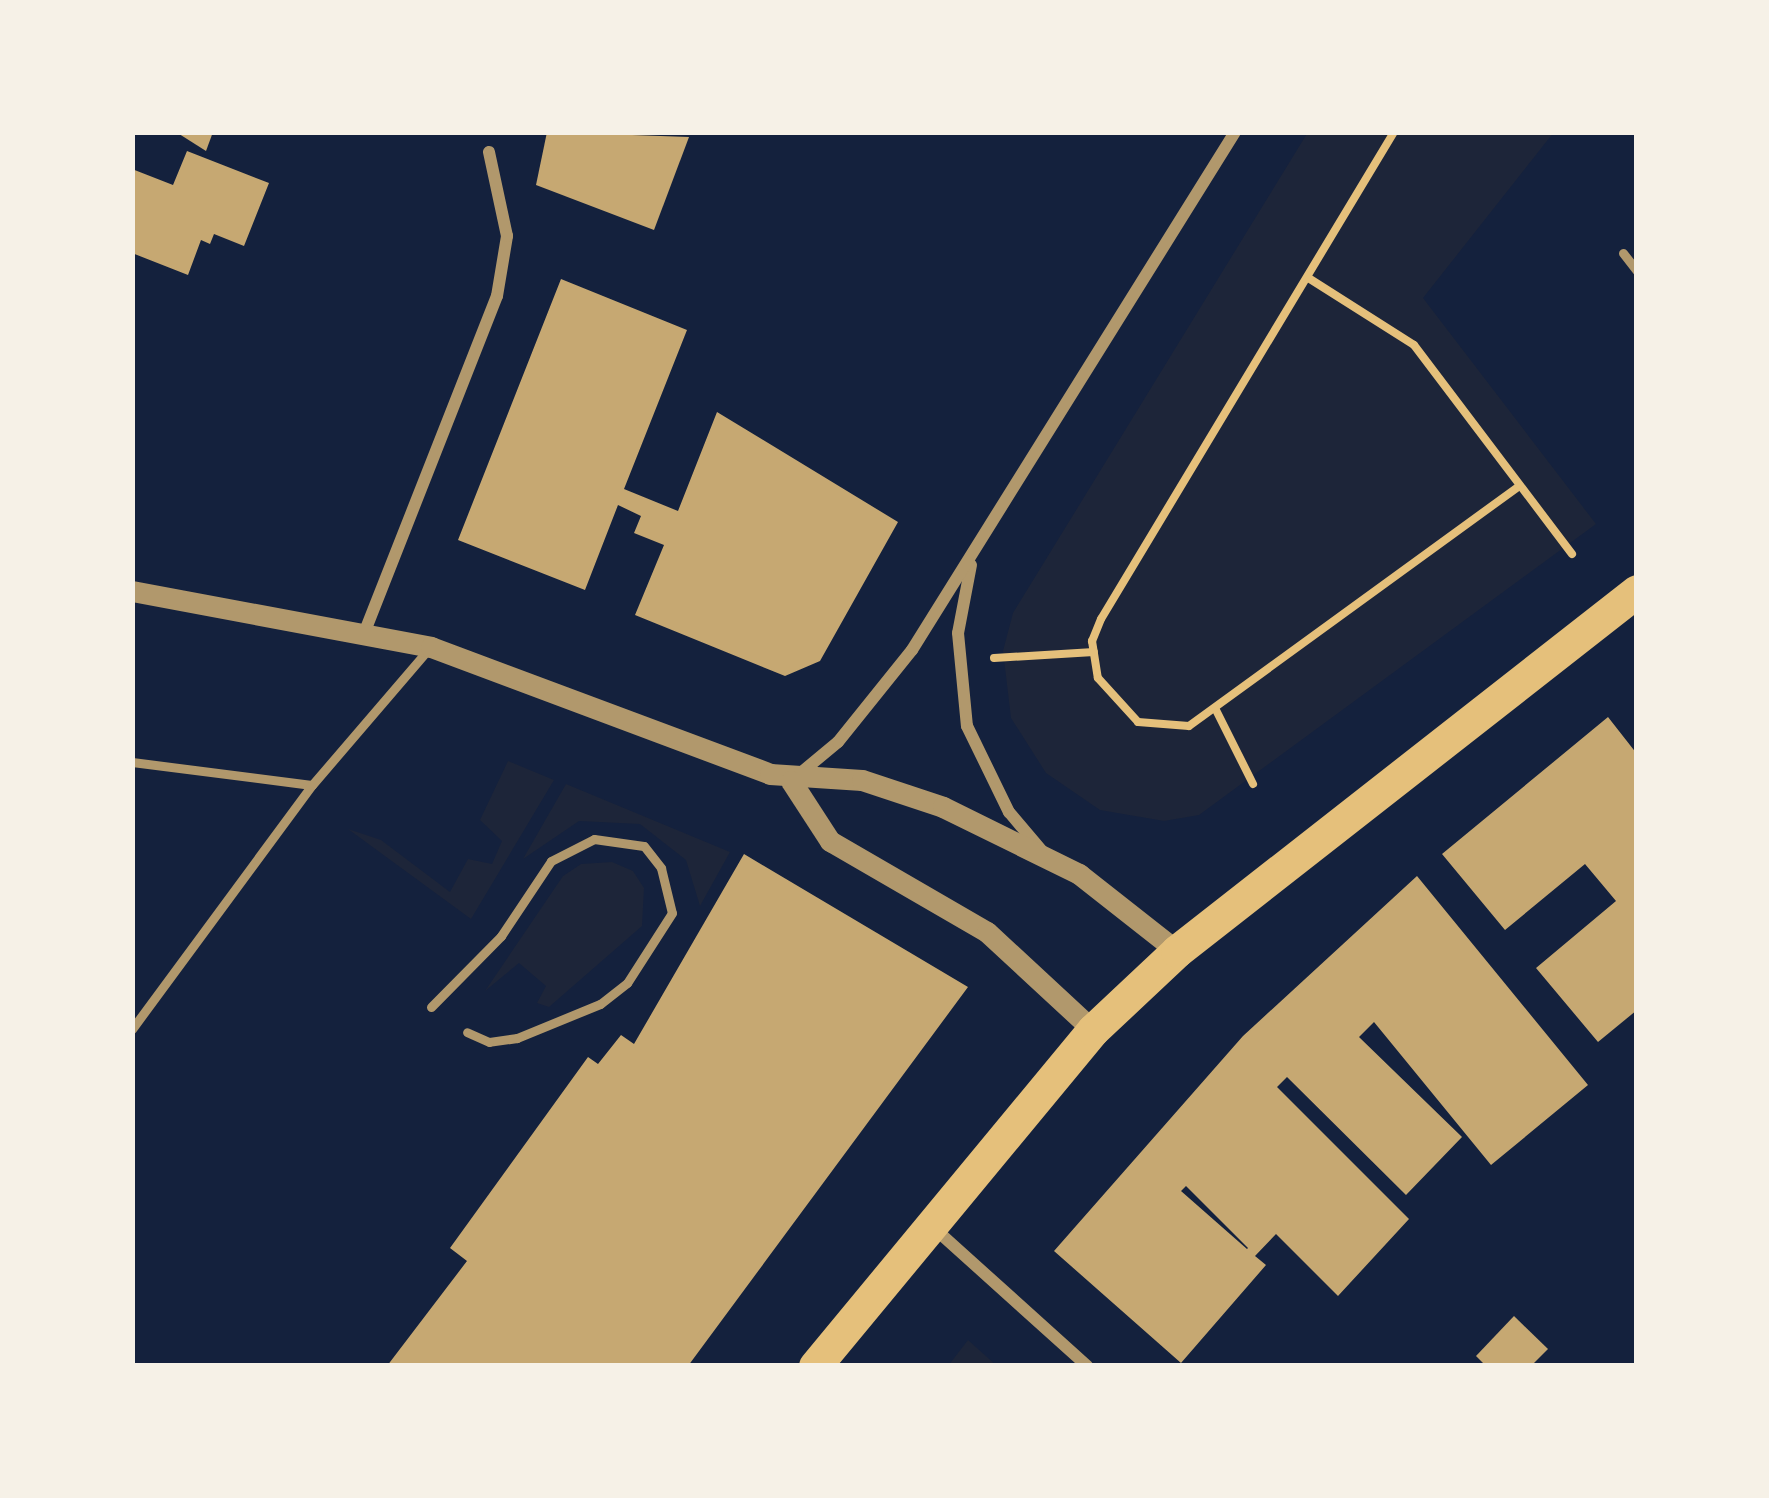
<!DOCTYPE html>
<html>
<head>
<meta charset="utf-8">
<style>
  body { margin:0 }
  #map { position:relative; width:1769px; height:1498px; overflow:hidden; background:#14213d; font-family:"PT Sans Narrow",sans-serif }
  div>[style] { position:absolute }
  .green>* { inset:0; background:#1d2539 }
  .building>* { inset:0; background:#c6a872 }
  .path>* { height:8px; margin:-4px; padding:0 4px; transform-origin:4px; border-radius:4px; background:#e5c07b }
  .service>* { height:9px; margin:-4.5px; padding:0 4.5px; transform-origin:4.5px; border-radius:4.5px; background:#b1986c }
  .minor>* { height:12px; margin:-6px; padding:0 6px; transform-origin:6px; border-radius:6px; background:#b1986c }
  .tertiary>* { height:21px; margin:-10.5px; padding:0 10.5px; transform-origin:10.5px; border-radius:10.5px; background:#b1986c }
  .trunk>* { height:33px; margin:-16.5px; padding:0 16.5px; transform-origin:16.5px; border-radius:16.5px; background:#e5c07b }
  span { translate:-50% -50%; white-space:nowrap; text-align:center; line-height:1.15; -webkit-text-stroke:12px #f6f1e7; paint-order:stroke }
  .frame { position:absolute; inset:0; border:135px solid #f6f1e7; pointer-events:none }
</style>
</head>
<body>
<div id="map">
  <div class="green">
    <i style="clip-path:polygon(1308px 132px,1554px 132px,1423px 298px,1596px 524px,1199px 815px,1164px 821px,1100px 810px,1046px 773px,1011px 718px,1003px 651px,1013px 613px)"></i>
    <i style="clip-path:polygon(508px 761px,554px 780px,471px 919px,348px 829px,381px 840px,450px 892px,468px 859px,492px 864px,502px 841px,480px 820px)"></i>
    <i style="clip-path:polygon(566px 784px,730px 852px,700px 906px,686px 860px,640px 824px,579px 821px,523px 859px)"></i>
    <i style="clip-path:polygon(612px 862px,633px 871px,644px 888px,642px 926px,549px 1007px,537px 1003px,546px 986px,519px 963px,485px 991px,563px 876px,581px 864px)"></i>
    <i style="clip-path:polygon(968px 1340px,997px 1366px,948px 1366px)"></i>
  </div>
  <div class="building">
    <i style="clip-path:polygon(176px 132px,213px 132px,206px 151px)"></i>
    <i style="clip-path:polygon(547px 132px,689px 137px,654px 230px,536px 185px)"></i>
    <i style="clip-path:polygon(187px 151px,269px 183px,244px 246px,214px 234px,210px 244px,201px 240px,188px 275px,132px 253px,132px 169px,173px 185px)"></i>
    <i style="clip-path:polygon(561px 279px,687px 330px,624px 489px,678px 511px,717px 412px,898px 522px,820px 661px,785px 676px,635px 615px,664px 545px,634px 533px,641px 516px,618px 505px,585px 590px,458px 540px)"></i>
    <i style="clip-path:polygon(1608px 717px,1637px 754px,1637px 1010px,1598px 1042px,1536px 968px,1616px 901px,1585px 864px,1505px 930px,1442px 854px)"></i>
    <i style="clip-path:polygon(744px 854px,968px 987px,688px 1366px,387px 1366px,467px 1261px,450px 1248px,588px 1057px,598px 1064px,621px 1035px,634px 1044px)"></i>
    <i style="clip-path:polygon(evenodd,1417px 876px,1588px 1085px,1491px 1165px,1374px 1022px,1359px 1037px,1462px 1137px,1406px 1195px,1287px 1077px,1277px 1087px,1409px 1219px,1338px 1296px,1276px 1234px,1255px 1256px,1266px 1265px,1181px 1363px,1054px 1251px,1243px 1036px,1417px 876px,1186px 1186px,1248px 1248px,1247px 1249px,1181px 1191px,1186px 1186px)"></i>
    <i style="clip-path:polygon(1514px 1316px,1548px 1349px,1531px 1366px,1486px 1366px,1476px 1356px)"></i>
  </div>
  <div class="path">
    <i style="left:1394px;top:132px;width:568px;rotate:121.03deg"></i>
    <i style="left:1101px;top:619px;width:24px;rotate:112deg"></i>
    <i style="left:1092px;top:641px;width:37px;rotate:81deg"></i>
    <i style="left:1098px;top:678px;width:59px;rotate:47.7deg"></i>
    <i style="left:1138px;top:722px;width:51px;rotate:4.5deg"></i>
    <i style="left:1189px;top:726px;width:408px;rotate:-36deg"></i>
    <i style="left:1310px;top:279px;width:123px;rotate:32.4deg"></i>
    <i style="left:1414px;top:345px;width:262px;rotate:52.9deg"></i>
    <i style="left:994px;top:658px;width:100px;rotate:-3.4deg"></i>
    <i style="left:1215px;top:708px;width:85px;rotate:63.4deg"></i>
  </div>
  <div class="service">
    <i style="left:1623px;top:253px;width:23px;rotate:52deg"></i>
    <i style="left:132px;top:762px;width:181px;rotate:7.3deg"></i>
    <i style="left:431px;top:1007px;width:100px;rotate:-45.4deg"></i>
    <i style="left:501px;top:936px;width:90px;rotate:-56.3deg"></i>
    <i style="left:551px;top:861px;width:48px;rotate:-27.1deg"></i>
    <i style="left:594px;top:839px;width:50px;rotate:8deg"></i>
    <i style="left:644px;top:846px;width:28px;rotate:52deg"></i>
    <i style="left:661px;top:868px;width:46px;rotate:76.3deg"></i>
    <i style="left:672px;top:913px;width:83px;rotate:122.7deg"></i>
    <i style="left:627px;top:983px;width:34px;rotate:142deg"></i>
    <i style="left:600px;top:1004px;width:90px;rotate:157.7deg"></i>
    <i style="left:517px;top:1038px;width:28px;rotate:172deg"></i>
    <i style="left:489px;top:1042px;width:24px;rotate:-156deg"></i>
    <i style="left:132px;top:1029px;width:303px;rotate:-53.6deg"></i>
    <i style="left:312px;top:785px;width:177px;rotate:-49.4deg"></i>
  </div>
  <div class="minor">
    <i style="left:971px;top:565px;width:69px;rotate:100.8deg"></i>
    <i style="left:958px;top:633px;width:93px;rotate:84.5deg"></i>
    <i style="left:967px;top:726px;width:96px;rotate:64deg"></i>
    <i style="left:1009px;top:812px;width:51px;rotate:49.8deg"></i>
    <i style="left:365px;top:631px;width:360px;rotate:-68.5deg"></i>
    <i style="left:497px;top:296px;width:61px;rotate:-80.5deg"></i>
    <i style="left:507px;top:236px;width:86px;rotate:-102.1deg"></i>
    <i style="left:797px;top:776px;width:53px;rotate:-39.7deg"></i>
    <i style="left:838px;top:742px;width:118px;rotate:-51.2deg"></i>
    <i style="left:912px;top:650px;width:610px;rotate:-58.05deg"></i>
    <i style="left:934px;top:1228px;width:206px;rotate:42deg"></i>
  </div>
  <div class="tertiary">
    <i style="left:132px;top:591px;width:304px;rotate:10.6deg"></i>
    <i style="left:431px;top:647px;width:362px;rotate:20.5deg"></i>
    <i style="left:770px;top:774px;width:92px;rotate:3.7deg"></i>
    <i style="left:862px;top:780px;width:85px;rotate:18.4deg"></i>
    <i style="left:943px;top:807px;width:152px;rotate:26.2deg"></i>
    <i style="left:1079px;top:874px;width:125px;rotate:38.2deg"></i>
    <i style="left:791px;top:781px;width:72px;rotate:57deg"></i>
    <i style="left:830px;top:841px;width:181px;rotate:30.1deg"></i>
    <i style="left:987px;top:932px;width:144px;rotate:42.8deg"></i>
  </div>
  <div class="trunk">
    <i style="left:815px;top:1366px;width:436px;rotate:-50.4deg"></i>
    <i style="left:1093px;top:1030px;width:115px;rotate:-43.2deg"></i>
    <i style="left:1177px;top:951px;width:584px;rotate:-38.05deg"></i>
  </div>
  <div class="frame"></div>
</div>
</body>
</html>
